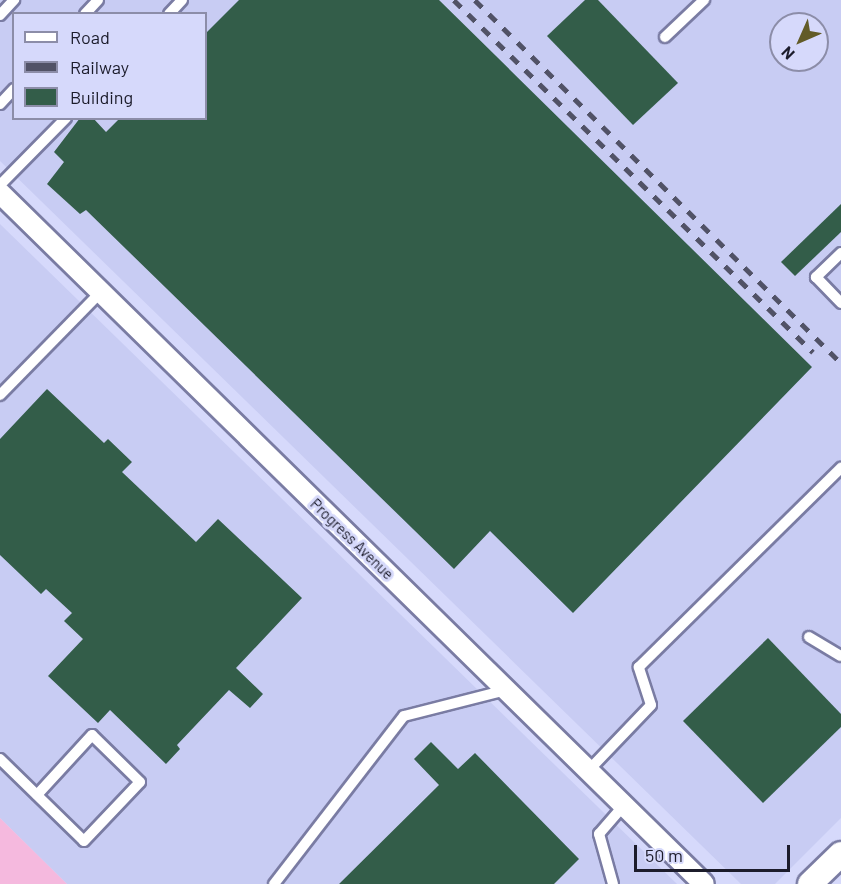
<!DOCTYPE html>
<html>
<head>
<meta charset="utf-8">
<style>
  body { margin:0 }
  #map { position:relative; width:841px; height:884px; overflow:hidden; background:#d6d9fb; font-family:Barlow,sans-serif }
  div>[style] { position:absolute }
  .built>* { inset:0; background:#c8ccf3 }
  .green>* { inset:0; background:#f5b9de }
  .building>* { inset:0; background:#335d49 }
  .roads { filter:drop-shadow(2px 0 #7a7ca3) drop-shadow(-2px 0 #7a7ca3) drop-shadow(0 2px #7a7ca3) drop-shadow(0 -2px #7a7ca3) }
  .service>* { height:10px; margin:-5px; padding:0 5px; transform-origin:5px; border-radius:5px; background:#fff }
  .minor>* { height:20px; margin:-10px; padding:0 10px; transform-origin:10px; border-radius:10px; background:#fff }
  .tertiary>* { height:24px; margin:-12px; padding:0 12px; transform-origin:12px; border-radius:12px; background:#fff }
  .rail>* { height:4.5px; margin-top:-2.25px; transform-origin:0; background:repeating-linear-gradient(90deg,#515266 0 10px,transparent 0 20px) }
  span { translate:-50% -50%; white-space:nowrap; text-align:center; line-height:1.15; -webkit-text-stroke:6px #d6d9fb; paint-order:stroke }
  .street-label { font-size:15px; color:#1c1c2b }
  .legend { position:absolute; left:12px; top:12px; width:195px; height:108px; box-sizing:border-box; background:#d6d9fb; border:2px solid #8c8da8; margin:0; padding:8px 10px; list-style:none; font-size:18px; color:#1c1c2b }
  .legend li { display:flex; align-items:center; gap:12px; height:30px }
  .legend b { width:30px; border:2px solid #8c8da8 }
  .north { position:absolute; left:769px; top:12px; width:60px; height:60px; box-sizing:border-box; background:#d6d9fb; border:2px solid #8c8da8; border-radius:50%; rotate:225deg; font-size:16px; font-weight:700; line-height:24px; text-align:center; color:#1c1c2b }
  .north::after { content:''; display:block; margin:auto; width:21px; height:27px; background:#625b27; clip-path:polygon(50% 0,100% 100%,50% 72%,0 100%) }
  .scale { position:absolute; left:634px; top:845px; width:156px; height:27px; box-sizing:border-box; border:3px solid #1c1c2b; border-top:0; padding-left:8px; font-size:18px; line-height:21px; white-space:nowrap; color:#1c1c2b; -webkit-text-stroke:4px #d6d9fb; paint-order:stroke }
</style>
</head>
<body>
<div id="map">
  <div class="built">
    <i style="clip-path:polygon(evenodd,0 0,841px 0,841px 818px,775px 884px,741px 884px,0 161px,0 0,14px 14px,206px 14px,206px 118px,14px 118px,14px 14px,0 0,781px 24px,817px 24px,817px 60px,781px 60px,781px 24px)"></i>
    <i style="clip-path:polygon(0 224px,677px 884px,67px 884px,0 818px)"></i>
  </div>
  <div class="green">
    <i style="clip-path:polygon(0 818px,67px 884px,0 884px)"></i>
  </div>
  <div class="building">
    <i style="clip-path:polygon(239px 0,439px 0,812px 367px,573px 613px,490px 531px,454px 569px,86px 210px,80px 214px,47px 184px,64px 162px,54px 152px,80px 118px,93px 118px,106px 132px,120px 118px,206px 118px,206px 33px)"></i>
    <i style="clip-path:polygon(585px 0,598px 0,678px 83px,633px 125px,547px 36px)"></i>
    <i style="clip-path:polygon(841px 204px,841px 232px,795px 276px,781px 262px)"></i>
    <i style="clip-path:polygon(47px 389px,104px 443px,108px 439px,132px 462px,122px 472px,196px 542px,218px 519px,302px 598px,236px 668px,263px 694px,250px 708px,229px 690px,177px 745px,180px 749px,166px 764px,110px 710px,98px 723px,48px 676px,83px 639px,64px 621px,72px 613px,46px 589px,41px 594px,0 555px,0 439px)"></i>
    <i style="clip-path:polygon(768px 638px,841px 714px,841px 727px,763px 803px,683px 721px)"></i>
    <i style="clip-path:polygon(431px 742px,458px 769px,475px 753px,579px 859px,554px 884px,339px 884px,439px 785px,414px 759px)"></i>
  </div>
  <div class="roads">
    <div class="service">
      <i style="left:85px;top:14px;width:19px;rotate:-47deg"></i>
      <i style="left:169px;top:14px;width:19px;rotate:-47deg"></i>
      <i style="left:0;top:15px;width:21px;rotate:-47deg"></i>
      <i style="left:665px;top:37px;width:54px;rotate:-43.5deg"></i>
      <i style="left:0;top:104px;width:21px;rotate:-47deg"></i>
      <i style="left:0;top:185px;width:94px;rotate:-45.4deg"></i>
      <i style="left:841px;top:253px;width:35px;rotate:136deg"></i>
      <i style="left:816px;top:277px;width:36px;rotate:46deg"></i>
      <i style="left:0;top:395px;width:144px;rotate:-45.6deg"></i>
      <i style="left:809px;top:637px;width:37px;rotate:31deg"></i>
      <i style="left:0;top:759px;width:117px;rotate:44.3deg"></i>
      <i style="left:84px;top:841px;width:81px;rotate:-46.5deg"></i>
      <i style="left:140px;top:782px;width:67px;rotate:-135.6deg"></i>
      <i style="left:92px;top:735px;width:81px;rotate:132.5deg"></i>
      <i style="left:588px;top:771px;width:91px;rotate:-46.3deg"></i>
      <i style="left:651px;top:705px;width:40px;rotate:-108deg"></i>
      <i style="left:639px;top:667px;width:284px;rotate:-44.6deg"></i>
      <i style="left:274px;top:884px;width:212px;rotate:-52.3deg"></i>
      <i style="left:404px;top:716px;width:105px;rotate:-14.3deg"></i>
      <i style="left:613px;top:884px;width:52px;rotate:-105.6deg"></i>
      <i style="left:599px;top:834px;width:38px;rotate:-49deg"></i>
    </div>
    <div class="minor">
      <i style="left:0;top:193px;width:986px;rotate:44.47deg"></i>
    </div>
    <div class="tertiary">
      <i style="left:810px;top:884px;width:43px;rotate:-44.1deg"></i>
    </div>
  </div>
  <div class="rail">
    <i style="left:454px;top:0;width:503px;rotate:44.44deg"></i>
    <i style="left:475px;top:0;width:515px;rotate:44.76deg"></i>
  </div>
  <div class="street-label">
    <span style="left:352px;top:539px;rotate:44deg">Progress Avenue</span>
  </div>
  <ul class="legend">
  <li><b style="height:8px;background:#fff"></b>Road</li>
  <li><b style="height:8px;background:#515266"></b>Railway</li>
  <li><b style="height:16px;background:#335d49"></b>Building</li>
  </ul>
  <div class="north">N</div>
  <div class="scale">50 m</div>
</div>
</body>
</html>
